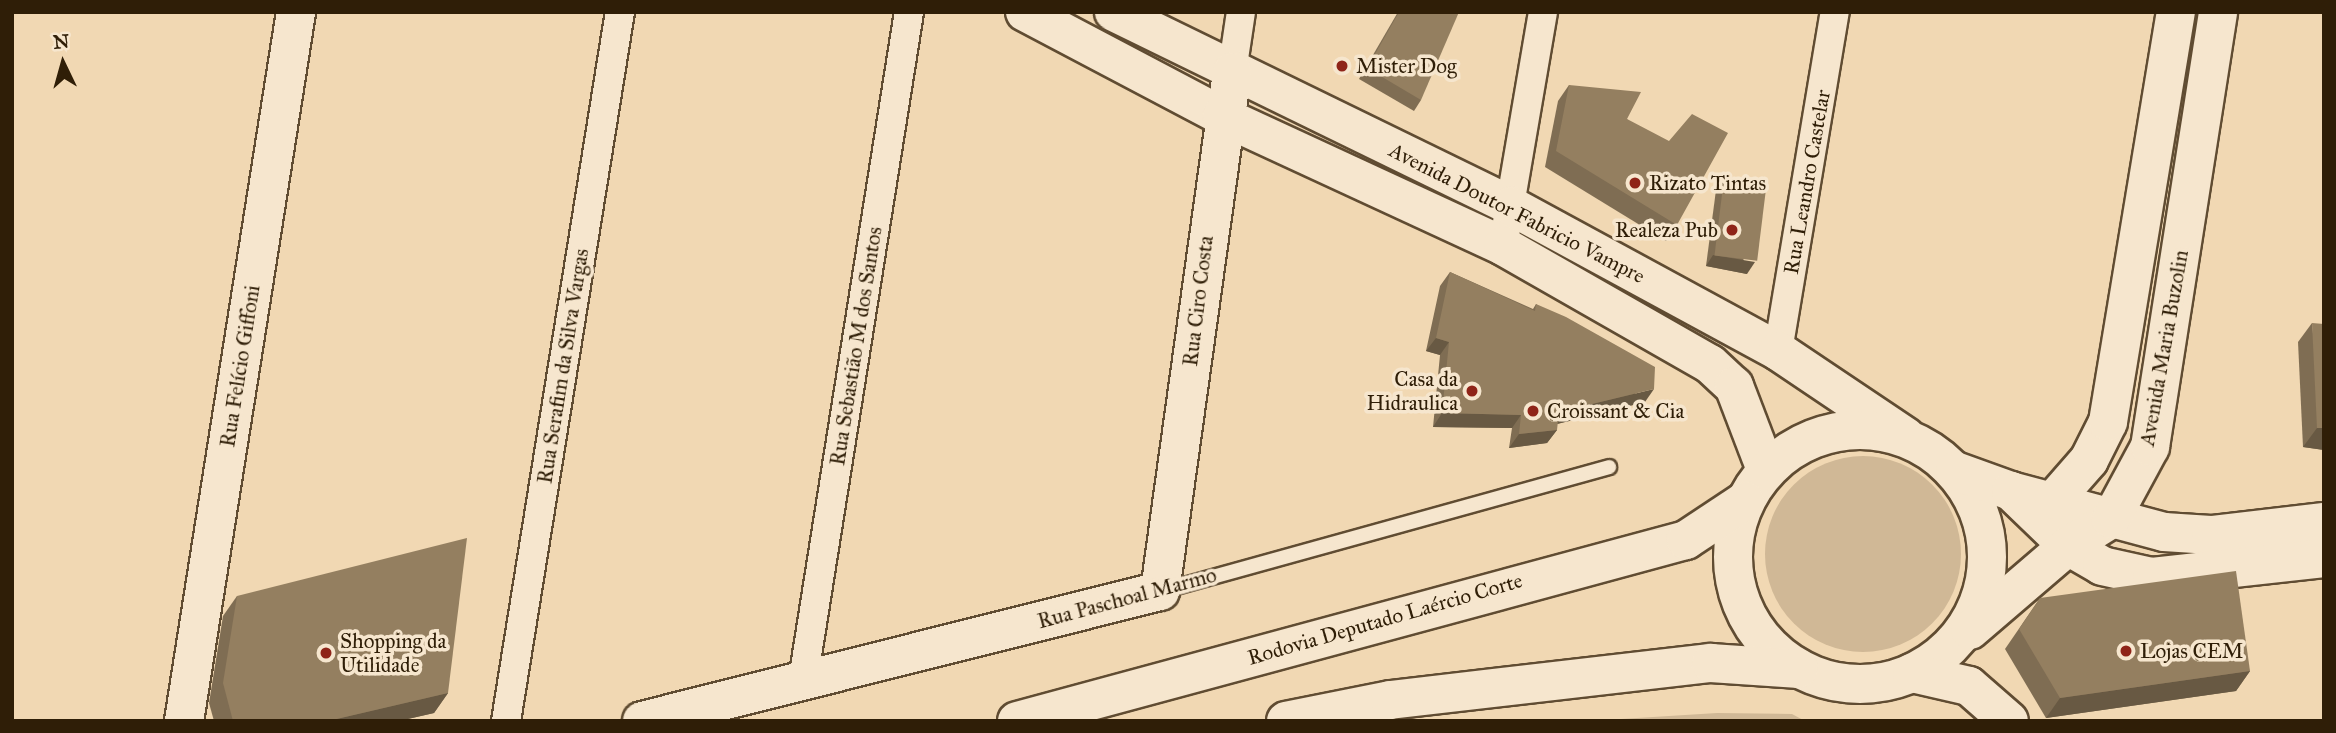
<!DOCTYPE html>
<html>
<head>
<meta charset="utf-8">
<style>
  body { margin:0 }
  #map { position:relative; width:2336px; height:733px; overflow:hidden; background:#f1d8b3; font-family:"IM FELL Great Primer",serif }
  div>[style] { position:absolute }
  .green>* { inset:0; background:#d0b896 }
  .round { border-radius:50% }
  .roads { filter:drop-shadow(2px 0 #604c32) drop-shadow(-2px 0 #604c32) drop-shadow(0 2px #604c32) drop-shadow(0 -2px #604c32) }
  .lane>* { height:14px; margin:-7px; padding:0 7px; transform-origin:7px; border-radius:7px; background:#f6e6ce }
  .street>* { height:28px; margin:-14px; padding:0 14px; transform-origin:14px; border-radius:14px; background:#f6e6ce }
  .secondary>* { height:38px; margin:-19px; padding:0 19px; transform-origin:19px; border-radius:19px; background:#f6e6ce }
  .secondary>.ring { margin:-19px; padding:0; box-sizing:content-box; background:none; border:38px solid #f6e6ce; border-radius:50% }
  .wall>* { inset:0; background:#7f6d53 }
  .shaded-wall>* { inset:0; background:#685943 }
  .building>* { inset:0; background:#947f60; transform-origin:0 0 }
  .dots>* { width:19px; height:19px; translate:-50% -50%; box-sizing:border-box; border:4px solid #f6e6ce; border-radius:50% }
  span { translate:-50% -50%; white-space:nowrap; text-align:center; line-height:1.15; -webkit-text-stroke:7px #f6e6ce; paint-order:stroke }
  .poi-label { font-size:21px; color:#2f1e07 }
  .left { translate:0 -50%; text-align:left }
  .right { translate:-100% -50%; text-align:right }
  .street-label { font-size:21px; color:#2f1e07 }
  .frame { position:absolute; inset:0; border:14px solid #2f1e07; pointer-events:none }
  .north { position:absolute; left:28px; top:28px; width:70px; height:70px; -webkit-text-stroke:5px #f6e6ce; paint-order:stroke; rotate:355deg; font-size:19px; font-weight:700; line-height:28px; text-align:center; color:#2f1e07 }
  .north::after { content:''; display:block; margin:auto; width:24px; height:32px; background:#2f1e07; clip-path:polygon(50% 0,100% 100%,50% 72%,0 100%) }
</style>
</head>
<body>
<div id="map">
  <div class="green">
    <i class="round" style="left:1765px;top:456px;width:196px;height:196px"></i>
    <i style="clip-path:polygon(1717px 713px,1792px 714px,1805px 721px,1589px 721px)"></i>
  </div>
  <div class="roads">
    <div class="lane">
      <i style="left:1162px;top:591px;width:464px;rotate:-15.5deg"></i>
    </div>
    <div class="street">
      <i style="left:1232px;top:72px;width:61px;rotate:-81.5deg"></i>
      <i style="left:1503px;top:246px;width:237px;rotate:-80.3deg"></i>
      <i style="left:1778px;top:351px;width:344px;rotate:-80.5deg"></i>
      <i style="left:803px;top:680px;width:676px;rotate:-80.98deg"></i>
      <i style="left:506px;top:721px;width:718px;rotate:-80.87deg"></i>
    </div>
    <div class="secondary">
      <i style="left:1025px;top:12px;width:223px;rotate:27.8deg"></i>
      <i style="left:1222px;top:116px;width:310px;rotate:24.8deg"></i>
      <i style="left:1503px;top:246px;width:238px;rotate:29.7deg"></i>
      <i style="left:1710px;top:364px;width:33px;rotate:43deg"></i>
      <i style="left:1734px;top:386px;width:90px;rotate:69.1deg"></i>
      <i style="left:1114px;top:12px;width:442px;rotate:26deg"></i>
      <i style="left:1511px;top:206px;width:304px;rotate:28.5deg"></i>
      <i style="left:1778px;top:351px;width:154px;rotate:33.9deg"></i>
      <i class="ring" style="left:1733px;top:430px;width:216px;height:216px"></i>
      <i style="left:1955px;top:471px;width:59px;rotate:19.7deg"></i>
      <i style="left:2011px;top:491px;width:158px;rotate:15deg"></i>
      <i style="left:2164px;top:532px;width:47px;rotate:3.7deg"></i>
      <i style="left:2211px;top:535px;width:114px;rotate:-6.6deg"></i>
      <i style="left:2011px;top:491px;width:79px;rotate:44deg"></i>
      <i style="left:2068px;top:546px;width:39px;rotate:30deg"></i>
      <i style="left:2102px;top:566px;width:51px;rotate:12.4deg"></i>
      <i style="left:2152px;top:577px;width:173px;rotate:-6.3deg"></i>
      <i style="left:2054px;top:500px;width:53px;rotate:-48.8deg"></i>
      <i style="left:2089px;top:460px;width:42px;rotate:-63.4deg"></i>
      <i style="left:2108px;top:422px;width:416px;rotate:-80.6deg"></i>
      <i style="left:1970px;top:630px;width:129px;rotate:-40.6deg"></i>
      <i style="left:2068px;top:546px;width:51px;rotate:-32.1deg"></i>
      <i style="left:2111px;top:519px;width:82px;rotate:-61.6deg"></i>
      <i style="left:2150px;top:447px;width:440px;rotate:-81.1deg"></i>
      <i style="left:1912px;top:673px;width:58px;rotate:12.8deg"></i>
      <i style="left:1969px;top:686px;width:53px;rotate:41.2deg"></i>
      <i style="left:184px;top:721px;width:718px;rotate:-81.02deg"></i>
      <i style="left:642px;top:721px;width:534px;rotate:-14.09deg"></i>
      <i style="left:1160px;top:591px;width:524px;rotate:-82.1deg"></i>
      <i style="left:1017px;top:721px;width:693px;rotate:-15.14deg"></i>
      <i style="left:1686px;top:540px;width:71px;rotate:-33.5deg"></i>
      <i style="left:1286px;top:721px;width:106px;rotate:-11.4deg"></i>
      <i style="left:1390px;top:700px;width:323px;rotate:-6.6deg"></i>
      <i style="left:1711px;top:663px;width:88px;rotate:3.9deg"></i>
    </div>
  </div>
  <div class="wall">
    <i style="clip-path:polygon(1398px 12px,1421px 100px,1414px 111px,1359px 79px)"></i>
    <i style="clip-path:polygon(1569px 85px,1627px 119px,1677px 225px,1666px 241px,1545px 167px,1558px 101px)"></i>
    <i style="clip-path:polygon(1724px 178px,1747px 274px,1706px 266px,1716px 190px)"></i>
    <i style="clip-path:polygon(1450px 272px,1533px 309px,1536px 304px,1645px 402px,1557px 424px,1557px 430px,1547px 443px,1509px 448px,1512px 428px,1433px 427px,1440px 355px,1426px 351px,1440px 286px)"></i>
    <i style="clip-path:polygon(2312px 323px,2324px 450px,2303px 447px,2298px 342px)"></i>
    <i style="clip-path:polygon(237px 596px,448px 693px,434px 713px,399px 721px,214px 721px,209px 703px,223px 616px)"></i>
    <i style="clip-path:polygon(2040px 598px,2250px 671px,2236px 691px,2046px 718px,2005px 649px)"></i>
  </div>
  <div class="shaded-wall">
    <i style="clip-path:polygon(1713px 255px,1755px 262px,1747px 274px,1706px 266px)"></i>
    <i style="clip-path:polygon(1436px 338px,1449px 342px,1440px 355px,1426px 351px)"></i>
    <i style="clip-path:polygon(1654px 389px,1645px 402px,1549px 426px,1559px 412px)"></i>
    <i style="clip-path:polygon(1442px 413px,1521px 415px,1512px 428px,1433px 427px)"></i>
    <i style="clip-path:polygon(2317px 428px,2324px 428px,2324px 450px,2303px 447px)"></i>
    <i style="clip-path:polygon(1557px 430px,1547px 443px,1509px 448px,1519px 434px)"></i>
    <i style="clip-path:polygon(2250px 671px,2236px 691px,2046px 718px,2060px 698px)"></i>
    <i style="clip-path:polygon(448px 693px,434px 713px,399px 721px,328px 721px)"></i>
  </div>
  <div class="building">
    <i style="clip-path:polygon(1399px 12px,1459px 12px,1421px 100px,1367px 68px)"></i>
    <i style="clip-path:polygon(1569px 85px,1641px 92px,1627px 119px,1669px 141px,1692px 114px,1728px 133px,1677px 225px,1556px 151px)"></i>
    <i style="left:1724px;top:178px;width:43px;height:78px;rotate:7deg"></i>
    <i style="clip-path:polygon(1450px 272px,1535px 311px,1536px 304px,1566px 317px,1655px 367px,1654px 389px,1559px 412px,1557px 430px,1519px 434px,1521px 415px,1442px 413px,1449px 342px,1436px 338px)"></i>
    <i style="clip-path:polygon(2312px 323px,2324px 324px,2324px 428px,2317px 428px)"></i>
    <i style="clip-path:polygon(467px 538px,448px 693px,328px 721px,233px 721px,223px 683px,237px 596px)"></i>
    <i style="clip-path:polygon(2236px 571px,2250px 671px,2060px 698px,2019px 629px,2040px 598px)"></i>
  </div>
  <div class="dots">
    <i style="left:1342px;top:66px;background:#8f2418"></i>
    <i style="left:1635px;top:183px;background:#8f2418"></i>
    <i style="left:1732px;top:230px;background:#8f2418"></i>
    <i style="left:1472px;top:391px;background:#8f2418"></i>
    <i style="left:1533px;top:411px;background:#8f2418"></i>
    <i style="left:2126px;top:651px;background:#8f2418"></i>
    <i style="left:326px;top:653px;background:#8f2418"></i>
  </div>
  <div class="poi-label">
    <span class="left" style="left:1356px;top:66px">Mister Dog</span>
    <span class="left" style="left:1649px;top:183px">Rizato Tintas</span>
    <span class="right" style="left:1718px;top:230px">Realeza Pub</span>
    <span class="right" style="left:1458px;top:391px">Casa da<br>Hidraulica</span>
    <span class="left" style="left:1547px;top:411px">Croissant &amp; Cia</span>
    <span class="left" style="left:340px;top:653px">Shopping da<br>Utilidade</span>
    <span class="left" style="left:2140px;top:651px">Lojas CEM</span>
  </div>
  <div class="street-label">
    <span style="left:1807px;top:182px;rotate:-80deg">Rua Leandro Castelar</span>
    <span style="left:1517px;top:213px;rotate:27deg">Avenida Doutor Fabricio Vampre</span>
    <span style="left:1198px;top:301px;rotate:-83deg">Rua Ciro Costa</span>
    <span style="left:856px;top:346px;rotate:-81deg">Rua Sebastião M dos Santos</span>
    <span style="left:2164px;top:348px;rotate:-80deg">Avenida Maria Buzolin</span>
    <span style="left:240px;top:366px;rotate:-81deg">Rua Felício Giffoni</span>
    <span style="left:563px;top:366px;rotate:-81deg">Rua Serafim da Silva Vargas</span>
    <span style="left:1127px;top:598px;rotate:-15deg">Rua Paschoal Marmo</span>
    <span style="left:1385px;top:619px;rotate:-16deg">Rodovia Deputado Laércio Corte</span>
  </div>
  <div class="frame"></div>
  <div class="north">N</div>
</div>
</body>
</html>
